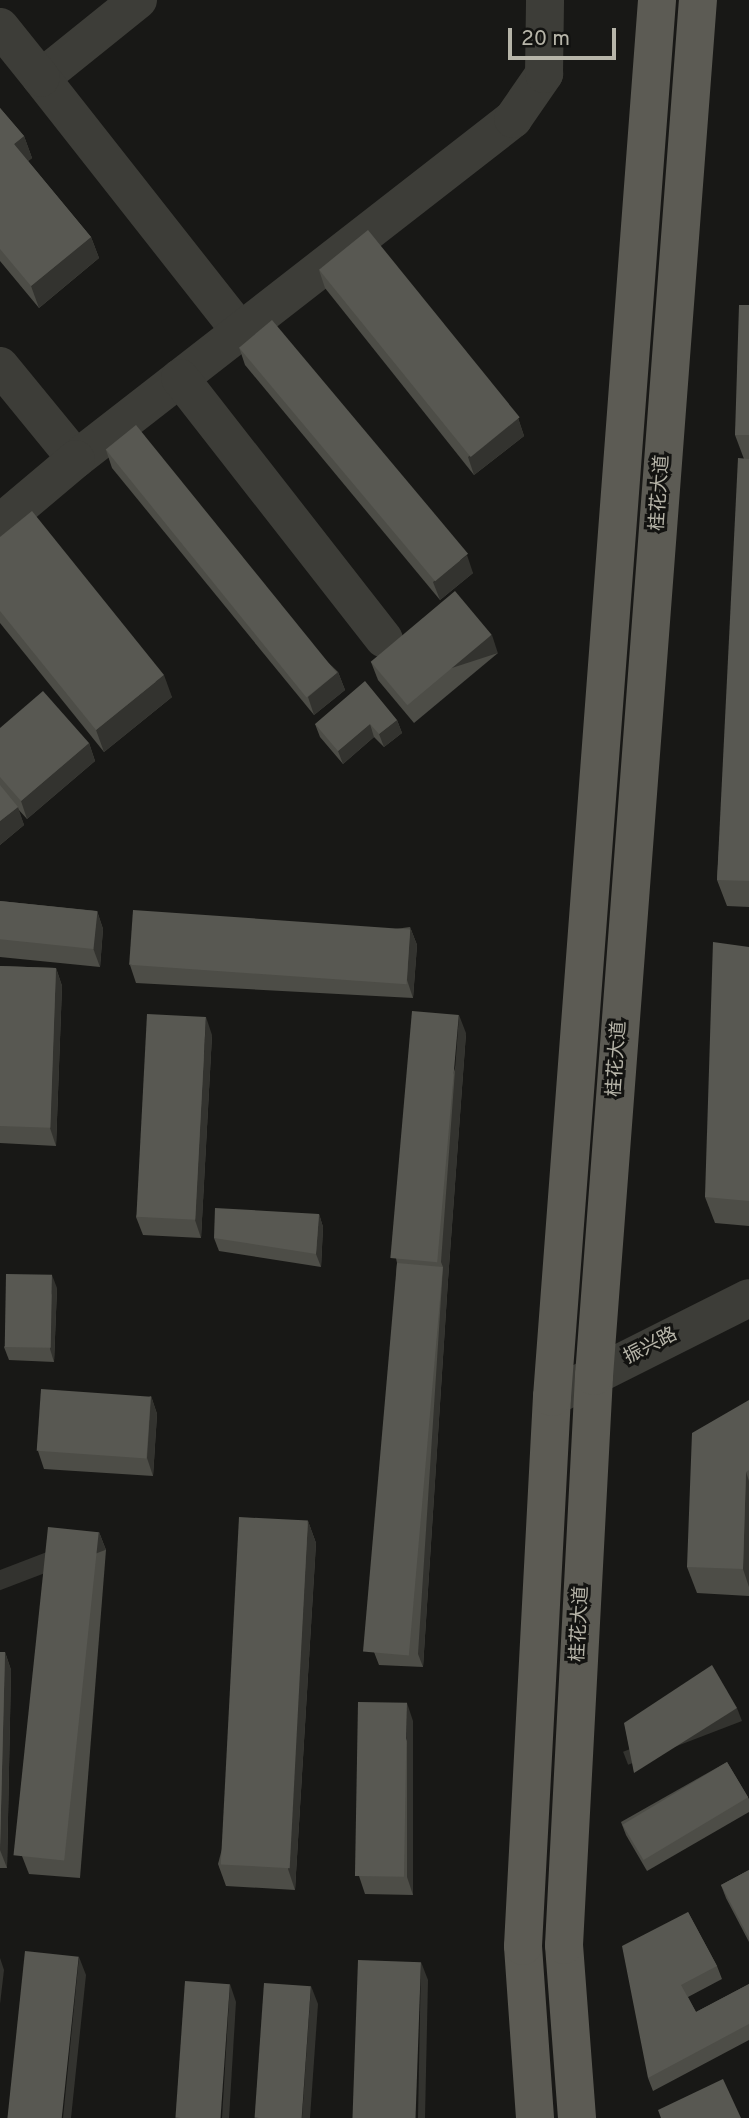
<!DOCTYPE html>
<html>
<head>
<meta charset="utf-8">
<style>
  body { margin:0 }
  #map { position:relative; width:749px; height:2118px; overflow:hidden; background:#181816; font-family:Overpass,"Noto Sans SC",sans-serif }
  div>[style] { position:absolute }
  .minor>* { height:38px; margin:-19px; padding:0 19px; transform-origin:19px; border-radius:19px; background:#3d3d38 }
  .major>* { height:38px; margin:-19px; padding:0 19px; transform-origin:19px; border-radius:19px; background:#5c5b54 }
  .wall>* { inset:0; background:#4d4d47 }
  .shaded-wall>* { inset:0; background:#33332f; transform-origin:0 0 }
  .building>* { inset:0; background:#585852; transform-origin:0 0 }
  span { translate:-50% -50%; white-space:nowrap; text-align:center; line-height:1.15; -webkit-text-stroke:6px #131311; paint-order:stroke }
  .street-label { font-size:19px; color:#b7b5a9 }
  .scale { position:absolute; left:508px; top:28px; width:108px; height:32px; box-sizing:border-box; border:4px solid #b7b5a9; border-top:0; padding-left:9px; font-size:21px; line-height:24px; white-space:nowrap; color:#b7b5a9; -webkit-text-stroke:5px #131311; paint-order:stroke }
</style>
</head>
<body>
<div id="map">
  <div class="minor">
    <i style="left:138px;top:0;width:124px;rotate:141.2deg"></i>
    <i style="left:41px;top:78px;width:322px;rotate:51.8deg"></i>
    <i style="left:0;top:27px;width:65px;rotate:51.2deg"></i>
    <i style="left:0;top:366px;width:120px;rotate:50.7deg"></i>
    <i style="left:76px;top:459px;width:554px;rotate:-37.88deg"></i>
    <i style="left:513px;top:119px;width:55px;rotate:-55.4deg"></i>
    <i style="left:544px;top:74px;width:74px;rotate:-89.2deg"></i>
    <i style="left:180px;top:378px;width:331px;rotate:52deg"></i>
    <i style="left:0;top:523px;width:99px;rotate:-40.1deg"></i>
    <i style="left:552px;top:1397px;width:220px;rotate:-26.7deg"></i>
  </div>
  <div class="major">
    <i style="left:535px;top:2118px;width:172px;rotate:-94deg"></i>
    <i style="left:523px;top:1946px;width:550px;rotate:-86.98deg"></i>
    <i style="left:552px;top:1397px;width:1401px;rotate:-85.7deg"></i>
    <i style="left:577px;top:2118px;width:173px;rotate:-94.3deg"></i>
    <i style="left:564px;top:1945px;width:570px;rotate:-86.98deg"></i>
    <i style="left:594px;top:1376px;width:1380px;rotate:-85.68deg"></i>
  </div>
  <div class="wall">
    <i style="clip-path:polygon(0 108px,24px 136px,32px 158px,28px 161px,91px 237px,99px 258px,39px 308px,0 261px)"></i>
    <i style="clip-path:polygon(319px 270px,518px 418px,524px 436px,474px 475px,325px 288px)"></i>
    <i style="clip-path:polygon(749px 305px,749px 907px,727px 906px,717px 880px,744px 459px,735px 435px)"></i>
    <i style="clip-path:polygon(239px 347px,473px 573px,440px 600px,245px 365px)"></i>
    <i style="clip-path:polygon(106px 450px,338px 672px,345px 690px,314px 715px,112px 468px)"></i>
    <i style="clip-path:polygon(0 537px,172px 697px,104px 752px,0 623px)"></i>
    <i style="clip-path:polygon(498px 653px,414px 723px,378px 680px,371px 662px)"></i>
    <i style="clip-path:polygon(397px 720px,402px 733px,384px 747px,374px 737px,343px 764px,320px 737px,315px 724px)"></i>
    <i style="clip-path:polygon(0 728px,89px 743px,95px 761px,27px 819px,18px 809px,24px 825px,0 845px)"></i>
    <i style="clip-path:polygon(0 901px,97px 911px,103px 929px,100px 967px,0 957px)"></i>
    <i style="clip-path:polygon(410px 927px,417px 945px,413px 998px,136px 983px,130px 965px)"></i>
    <i style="clip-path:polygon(749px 947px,749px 1226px,715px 1223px,705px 1197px)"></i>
    <i style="clip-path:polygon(0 966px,56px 968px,62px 986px,56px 1146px,0 1143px)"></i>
    <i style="clip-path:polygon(466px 1033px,448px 1280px,423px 1667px,379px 1665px,374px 1652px,397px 1263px,396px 1258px)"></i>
    <i style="clip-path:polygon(212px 1035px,201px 1238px,143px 1235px,136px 1217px)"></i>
    <i style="clip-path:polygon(319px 1214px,323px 1227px,321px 1267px,219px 1251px,214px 1238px)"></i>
    <i style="clip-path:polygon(57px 1288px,54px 1362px,9px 1360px,4px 1347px)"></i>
    <i style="clip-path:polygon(151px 1396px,157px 1414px,153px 1476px,44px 1469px,38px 1451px)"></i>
    <i style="clip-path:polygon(749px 1400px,749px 1596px,697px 1593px,687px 1567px)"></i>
    <i style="clip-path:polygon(308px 1521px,316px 1543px,295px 1890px,226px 1886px,218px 1864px)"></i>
    <i style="clip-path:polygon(99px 1532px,106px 1550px,80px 1878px,29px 1874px,22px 1856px)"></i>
    <i style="clip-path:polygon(0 1652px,5px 1652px,11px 1670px,7px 1868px,0 1868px)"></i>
    <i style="clip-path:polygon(413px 1721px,413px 1895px,365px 1894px,359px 1876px)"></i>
    <i style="clip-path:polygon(727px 1762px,749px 1799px,749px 1812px,647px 1871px,626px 1835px,621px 1822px)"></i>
    <i style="clip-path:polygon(749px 1870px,749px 1942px,726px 1898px,721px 1885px)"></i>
    <i style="clip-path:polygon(688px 1912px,717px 1966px,722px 1979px,688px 1997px,696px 2012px,749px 1984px,749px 2040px,653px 2091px,648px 2078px)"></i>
  </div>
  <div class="shaded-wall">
    <i style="clip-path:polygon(24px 136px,32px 158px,22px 166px,14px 144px)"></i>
    <i style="clip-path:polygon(91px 237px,99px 258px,39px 308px,31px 286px)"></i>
    <i style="clip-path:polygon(518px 418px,524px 436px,474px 475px,468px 457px)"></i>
    <i style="clip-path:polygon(467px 555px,473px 573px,440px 600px,433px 582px)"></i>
    <i style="left:492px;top:635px;width:19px;height:109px;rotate:72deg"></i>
    <i style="clip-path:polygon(338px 672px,345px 690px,314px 715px,308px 697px)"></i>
    <i style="clip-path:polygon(164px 675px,172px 697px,104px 752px,96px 730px)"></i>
    <i style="clip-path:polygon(397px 720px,402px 733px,384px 747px,379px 734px)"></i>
    <i style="clip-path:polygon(370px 724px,374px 737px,343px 764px,338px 751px)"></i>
    <i style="clip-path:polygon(89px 743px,95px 761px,27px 819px,21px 801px)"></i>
    <i style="clip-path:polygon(18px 807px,24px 825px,0 845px,0 821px)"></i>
    <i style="clip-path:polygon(97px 911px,103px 929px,100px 967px,93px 948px)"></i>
    <i style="clip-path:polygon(410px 927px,417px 945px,413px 998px,407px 980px)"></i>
    <i style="clip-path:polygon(56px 968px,62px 986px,56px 1146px,50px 1128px)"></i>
    <i style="clip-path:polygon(459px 1015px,466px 1033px,448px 1280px,423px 1667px,418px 1654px,443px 1267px,441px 1262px)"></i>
    <i style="clip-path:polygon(206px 1017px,212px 1035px,201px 1238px,195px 1220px)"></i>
    <i style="clip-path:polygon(319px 1214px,323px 1227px,321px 1267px,316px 1254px)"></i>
    <i style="clip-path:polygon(52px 1275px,57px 1288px,54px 1362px,50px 1349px)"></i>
    <i style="clip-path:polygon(151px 1396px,157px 1414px,153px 1476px,147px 1458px)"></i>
    <i style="clip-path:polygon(746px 1472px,749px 1481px,749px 1587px,743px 1569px)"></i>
    <i style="clip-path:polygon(308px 1521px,316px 1543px,295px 1890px,288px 1869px)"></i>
    <i style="left:99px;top:1532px;width:19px;height:329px;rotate:69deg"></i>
    <i style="clip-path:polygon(5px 1652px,11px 1670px,7px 1868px,0 1850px)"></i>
    <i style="clip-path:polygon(407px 1703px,413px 1721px,413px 1895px,407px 1877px)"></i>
    <i style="left:737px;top:1708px;width:14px;height:122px;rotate:69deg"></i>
    <i style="clip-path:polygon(79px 1957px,86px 1975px,71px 2118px,63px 2118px)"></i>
    <i style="clip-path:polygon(0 1958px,4px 1970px,0 2004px)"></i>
    <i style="clip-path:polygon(421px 1962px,428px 1980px,425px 2118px,418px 2118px)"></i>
    <i style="clip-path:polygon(230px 1984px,236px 2002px,229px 2118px,222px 2118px)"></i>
    <i style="clip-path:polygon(311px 1986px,318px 2004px,310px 2118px,302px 2118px)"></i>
  </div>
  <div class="building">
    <i style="clip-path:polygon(0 108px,24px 136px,14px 144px,91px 237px,31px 286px,0 249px)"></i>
    <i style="left:368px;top:230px;width:241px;height:63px;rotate:51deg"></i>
    <i style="clip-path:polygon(739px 305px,749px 305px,749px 435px,735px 435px)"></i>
    <i style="left:272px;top:320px;width:305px;height:43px;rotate:50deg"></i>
    <i style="left:136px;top:425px;width:319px;height:39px;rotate:51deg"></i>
    <i style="clip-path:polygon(738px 458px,749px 459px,749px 881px,717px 880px)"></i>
    <i style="clip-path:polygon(32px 511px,164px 675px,96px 730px,0 611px,0 537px)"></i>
    <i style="left:455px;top:591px;width:57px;height:110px;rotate:50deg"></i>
    <i style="clip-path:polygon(365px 681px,397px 720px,379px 734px,370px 724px,338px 751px,315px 724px)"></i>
    <i style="clip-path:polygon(43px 691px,89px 743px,21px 801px,0 777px,0 728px)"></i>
    <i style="clip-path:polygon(0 785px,18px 807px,0 821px)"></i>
    <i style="left:0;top:901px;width:98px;height:38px;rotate:6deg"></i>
    <i style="left:133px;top:910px;width:278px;height:55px;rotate:4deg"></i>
    <i style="clip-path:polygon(713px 942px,749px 947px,749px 1201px,705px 1197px)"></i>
    <i style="left:0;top:966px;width:56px;height:160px;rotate:2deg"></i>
    <i style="left:412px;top:1011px;width:47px;height:248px;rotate:5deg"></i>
    <i style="left:147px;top:1014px;width:59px;height:203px;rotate:3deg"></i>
    <i style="clip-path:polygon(215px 1208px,319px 1214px,316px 1254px,214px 1238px)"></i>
    <i style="left:397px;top:1263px;width:46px;height:390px;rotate:5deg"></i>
    <i style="left:6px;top:1274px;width:46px;height:73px;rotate:1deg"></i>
    <i style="left:41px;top:1389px;width:110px;height:62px;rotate:4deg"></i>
    <i style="clip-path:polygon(749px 1400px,749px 1470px,746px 1472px,743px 1569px,687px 1567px,692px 1433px)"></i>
    <i style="left:239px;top:1517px;width:69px;height:348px;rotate:3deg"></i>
    <i style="left:48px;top:1527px;width:51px;height:330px;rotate:6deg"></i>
    <i style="clip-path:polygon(0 1652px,5px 1652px,0 1848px)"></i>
    <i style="clip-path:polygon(712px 1665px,737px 1708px,634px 1773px,624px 1723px)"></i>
    <i style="left:358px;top:1702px;width:49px;height:174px;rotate:1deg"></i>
    <i style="left:727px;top:1762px;width:41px;height:122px;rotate:59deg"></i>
    <i style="clip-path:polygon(749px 1870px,749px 1938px,721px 1885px)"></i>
    <i style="clip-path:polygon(688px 1912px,717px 1966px,681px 1985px,696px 2012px,749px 1984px,749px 2024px,648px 2078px,622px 1946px)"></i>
    <i style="left:25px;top:1951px;width:54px;height:168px;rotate:6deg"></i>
    <i style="left:358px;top:1960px;width:63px;height:158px;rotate:2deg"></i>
    <i style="left:185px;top:1981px;width:45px;height:137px;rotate:4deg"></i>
    <i style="left:264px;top:1983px;width:47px;height:135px;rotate:4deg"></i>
    <i style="clip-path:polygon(723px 2079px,741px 2118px,661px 2118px,658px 2110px)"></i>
  </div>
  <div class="street-label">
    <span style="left:661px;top:493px;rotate:-86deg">桂花大道</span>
    <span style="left:618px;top:1059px;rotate:-86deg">桂花大道</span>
    <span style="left:651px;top:1347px;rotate:-27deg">振兴路</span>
    <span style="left:581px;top:1624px;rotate:-87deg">桂花大道</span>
  </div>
  <div class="scale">20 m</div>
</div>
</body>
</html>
